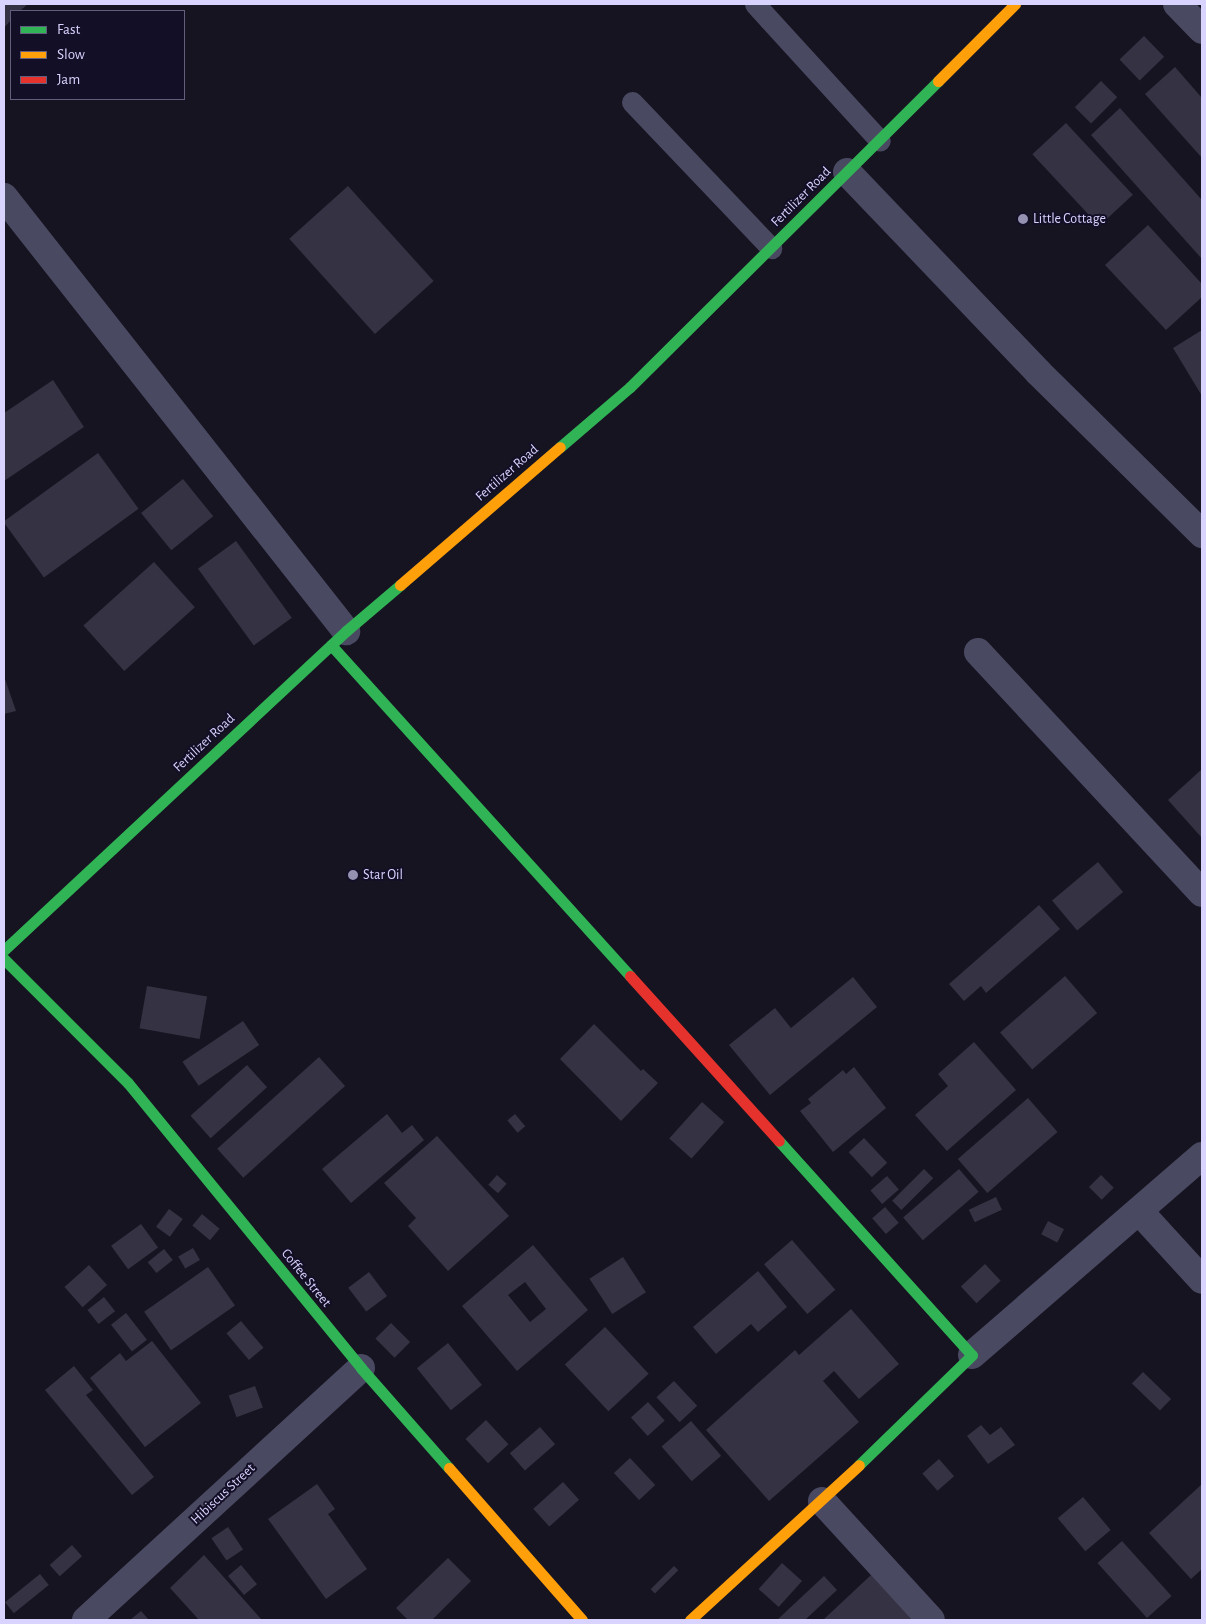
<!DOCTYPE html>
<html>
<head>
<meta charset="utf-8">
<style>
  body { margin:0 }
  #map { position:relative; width:1206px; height:1624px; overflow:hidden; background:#161421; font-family:"Alegreya Sans",sans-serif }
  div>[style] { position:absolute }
  .building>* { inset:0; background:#343243; transform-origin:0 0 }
  .lane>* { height:21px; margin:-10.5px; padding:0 10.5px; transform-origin:10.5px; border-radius:10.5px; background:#4a4962 }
  .street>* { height:28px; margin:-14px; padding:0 14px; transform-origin:14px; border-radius:14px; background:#4a4962 }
  .fast>* { height:11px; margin:-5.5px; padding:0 5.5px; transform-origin:5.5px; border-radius:5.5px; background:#30b455 }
  .slow>* { height:11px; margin:-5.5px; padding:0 5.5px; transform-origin:5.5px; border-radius:5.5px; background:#ff9f0a }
  .jam>* { height:11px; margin:-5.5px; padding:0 5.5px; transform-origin:5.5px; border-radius:5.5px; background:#e5322d }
  .dots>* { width:14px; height:14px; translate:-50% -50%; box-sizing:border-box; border:2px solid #130f26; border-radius:50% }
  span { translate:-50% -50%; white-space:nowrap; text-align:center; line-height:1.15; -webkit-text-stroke:4px #130f26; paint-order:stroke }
  .street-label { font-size:14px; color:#d9d4ff }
  .poi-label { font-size:14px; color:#d9d4ff }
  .left { translate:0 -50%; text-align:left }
  .frame { position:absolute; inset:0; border:5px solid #d9d4ff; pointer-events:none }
  .legend { position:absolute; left:10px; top:10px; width:175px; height:90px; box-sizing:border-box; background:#130f26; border:1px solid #625e7d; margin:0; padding:6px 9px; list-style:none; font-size:15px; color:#d9d4ff }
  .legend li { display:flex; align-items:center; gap:10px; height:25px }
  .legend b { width:25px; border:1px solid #625e7d }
</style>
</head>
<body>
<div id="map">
  <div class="building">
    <i style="clip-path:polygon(4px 4px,28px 4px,20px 11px,11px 11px,11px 20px,4px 28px)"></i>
    <i style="left:1144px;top:36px;width:29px;height:34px;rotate:46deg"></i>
    <i style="clip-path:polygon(1175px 67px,1202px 98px,1202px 158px,1145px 94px)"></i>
    <i style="left:1101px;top:81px;width:23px;height:37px;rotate:45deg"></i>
    <i style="clip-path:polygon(1120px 108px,1202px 200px,1202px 259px,1091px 135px)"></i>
    <i style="left:1066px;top:123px;width:98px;height:46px;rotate:47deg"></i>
    <i style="left:348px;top:186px;width:128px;height:79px;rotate:48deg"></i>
    <i style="clip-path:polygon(1148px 225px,1202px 284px,1202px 297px,1166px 330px,1105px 265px)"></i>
    <i style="clip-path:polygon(1202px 330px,1202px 396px,1173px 348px)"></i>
    <i style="clip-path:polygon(53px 380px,84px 427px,4px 481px,4px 413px)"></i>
    <i style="left:98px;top:453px;width:69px;height:117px;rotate:54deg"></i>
    <i style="left:183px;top:479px;width:48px;height:54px;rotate:51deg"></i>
    <i style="left:236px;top:541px;width:95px;height:47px;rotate:54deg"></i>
    <i style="left:154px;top:562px;width:61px;height:95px;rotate:48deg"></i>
    <i style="clip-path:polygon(4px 676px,16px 711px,4px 714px)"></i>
    <i style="clip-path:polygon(1202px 769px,1202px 838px,1168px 800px)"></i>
    <i style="left:1098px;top:862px;width:39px;height:60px;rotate:50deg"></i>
    <i style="clip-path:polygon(1039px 905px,1060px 929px,986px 993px,981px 986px,964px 1001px,949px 984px)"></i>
    <i style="left:1065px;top:976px;width:49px;height:86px;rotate:49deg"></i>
    <i style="clip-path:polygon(853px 977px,877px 1007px,770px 1095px,729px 1045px,775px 1008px,791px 1028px)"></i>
    <i style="left:147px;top:986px;width:61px;height:43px;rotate:10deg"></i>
    <i style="left:243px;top:1021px;width:29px;height:73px;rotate:56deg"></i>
    <i style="clip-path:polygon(594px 1024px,641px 1071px,643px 1069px,658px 1083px,621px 1121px,560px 1059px)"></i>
    <i style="clip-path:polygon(974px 1042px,1016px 1090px,947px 1151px,915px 1115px,948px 1086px,938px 1074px)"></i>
    <i style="left:319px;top:1057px;width:39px;height:137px;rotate:48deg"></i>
    <i style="left:247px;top:1065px;width:30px;height:76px;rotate:48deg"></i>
    <i style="clip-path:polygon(854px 1067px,886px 1108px,833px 1152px,800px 1111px,811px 1103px,808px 1099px,843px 1070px,846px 1074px)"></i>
    <i style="left:1028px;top:1098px;width:45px;height:93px;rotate:49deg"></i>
    <i style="left:702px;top:1102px;width:30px;height:49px;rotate:42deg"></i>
    <i style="clip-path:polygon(387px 1114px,402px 1133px,412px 1125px,424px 1140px,351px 1203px,322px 1169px)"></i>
    <i style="left:515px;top:1114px;width:16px;height:10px;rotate:50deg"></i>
    <i style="clip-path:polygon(437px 1136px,509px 1216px,448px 1271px,408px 1226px,416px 1218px,384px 1183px)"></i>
    <i style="left:864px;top:1138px;width:34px;height:21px;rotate:47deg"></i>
    <i style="left:924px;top:1169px;width:13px;height:45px;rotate:45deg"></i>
    <i style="left:959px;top:1169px;width:30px;height:74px;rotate:49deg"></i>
    <i style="left:497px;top:1175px;width:13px;height:13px;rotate:42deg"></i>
    <i style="left:1101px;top:1175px;width:18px;height:17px;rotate:45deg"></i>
    <i style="left:887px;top:1176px;width:18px;height:22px;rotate:49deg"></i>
    <i style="left:996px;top:1197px;width:14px;height:30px;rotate:65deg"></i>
    <i style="left:885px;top:1207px;width:21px;height:17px;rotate:49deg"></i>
    <i style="left:169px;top:1209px;width:17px;height:22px;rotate:36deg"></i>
    <i style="left:202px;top:1214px;width:23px;height:15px;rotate:40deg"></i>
    <i style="left:1048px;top:1221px;width:18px;height:15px;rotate:27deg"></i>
    <i style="left:141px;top:1224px;width:29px;height:37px;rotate:54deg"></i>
    <i style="left:792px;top:1240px;width:66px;height:37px;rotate:49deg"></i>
    <i style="clip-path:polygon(evenodd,533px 1245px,588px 1310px,517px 1371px,462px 1306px,533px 1245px,525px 1282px,546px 1309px,530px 1322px,508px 1295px,525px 1282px)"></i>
    <i style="left:193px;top:1248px;width:14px;height:17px;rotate:60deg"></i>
    <i style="left:164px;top:1249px;width:14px;height:21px;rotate:51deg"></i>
    <i style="left:623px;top:1257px;width:42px;height:40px;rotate:57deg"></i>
    <i style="left:985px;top:1264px;width:23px;height:33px;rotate:47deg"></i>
    <i style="left:89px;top:1265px;width:27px;height:33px;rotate:48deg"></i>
    <i style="left:208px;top:1267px;width:47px;height:78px;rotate:55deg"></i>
    <i style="clip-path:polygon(758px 1271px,787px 1307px,758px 1332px,751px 1324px,716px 1354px,693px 1327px)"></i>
    <i style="left:369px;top:1272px;width:30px;height:26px;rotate:53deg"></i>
    <i style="left:104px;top:1297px;width:18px;height:21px;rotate:52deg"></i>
    <i style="clip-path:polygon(851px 1309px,899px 1364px,859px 1399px,834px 1371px,823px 1381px,859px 1422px,769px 1501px,706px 1430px,795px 1350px,799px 1355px)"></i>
    <i style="left:126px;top:1313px;width:34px;height:19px;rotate:52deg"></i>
    <i style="left:241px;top:1321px;width:35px;height:19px;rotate:50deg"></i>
    <i style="left:391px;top:1323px;width:27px;height:22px;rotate:45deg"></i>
    <i style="left:605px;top:1327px;width:64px;height:55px;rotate:47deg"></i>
    <i style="clip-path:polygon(152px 1341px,201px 1403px,145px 1447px,90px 1378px,120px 1353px,126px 1361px)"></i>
    <i style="left:448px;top:1343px;width:54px;height:40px;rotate:51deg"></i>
    <i style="clip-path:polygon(74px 1366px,93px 1390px,86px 1395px,154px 1477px,132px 1495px,45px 1390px)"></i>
    <i style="left:1143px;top:1372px;width:39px;height:16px;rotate:44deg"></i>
    <i style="left:674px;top:1381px;width:34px;height:24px;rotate:47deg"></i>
    <i style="left:255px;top:1386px;width:23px;height:28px;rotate:70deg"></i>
    <i style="left:648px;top:1402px;width:25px;height:23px;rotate:48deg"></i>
    <i style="left:486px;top:1420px;width:33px;height:28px;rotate:47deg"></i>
    <i style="left:691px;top:1421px;width:46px;height:39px;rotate:49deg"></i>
    <i style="clip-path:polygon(981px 1425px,990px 1435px,1001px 1427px,1015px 1445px,988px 1464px,967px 1436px)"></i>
    <i style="left:540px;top:1427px;width:23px;height:40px;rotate:49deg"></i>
    <i style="left:630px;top:1458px;width:37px;height:22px;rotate:47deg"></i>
    <i style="left:939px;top:1459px;width:23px;height:22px;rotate:49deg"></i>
    <i style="left:563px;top:1482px;width:24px;height:40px;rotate:48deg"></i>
    <i style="clip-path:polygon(317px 1484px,335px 1509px,328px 1514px,367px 1569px,326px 1599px,268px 1519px)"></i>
    <i style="clip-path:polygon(1202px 1484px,1202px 1569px,1191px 1579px,1149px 1533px)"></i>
    <i style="left:1083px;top:1497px;width:43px;height:33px;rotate:50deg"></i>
    <i style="left:228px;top:1527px;width:27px;height:20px;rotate:56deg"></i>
    <i style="left:1122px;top:1541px;width:74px;height:33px;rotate:48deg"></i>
    <i style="left:72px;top:1545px;width:15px;height:30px;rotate:48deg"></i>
    <i style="clip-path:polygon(204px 1555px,262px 1620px,199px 1620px,170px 1588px)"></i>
    <i style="clip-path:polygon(448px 1558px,471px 1581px,432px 1620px,408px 1620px,396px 1608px)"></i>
    <i style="left:782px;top:1563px;width:27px;height:35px;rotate:42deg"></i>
    <i style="left:241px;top:1565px;width:25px;height:17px;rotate:50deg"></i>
    <i style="left:674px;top:1566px;width:6px;height:33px;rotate:45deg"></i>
    <i style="left:40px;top:1574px;width:14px;height:45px;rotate:51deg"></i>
    <i style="clip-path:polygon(871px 1575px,912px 1619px,823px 1620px)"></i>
    <i style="clip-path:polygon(824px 1576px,837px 1590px,805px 1620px,777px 1620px)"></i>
    <i style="clip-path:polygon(141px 1611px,149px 1620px,130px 1620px)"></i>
  </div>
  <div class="lane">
    <i style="left:755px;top:4px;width:185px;rotate:47.6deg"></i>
    <i style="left:632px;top:102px;width:202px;rotate:46.4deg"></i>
  </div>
  <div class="street">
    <i style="left:1177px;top:4px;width:36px;rotate:46deg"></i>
    <i style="left:847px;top:172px;width:277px;rotate:46.3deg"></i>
    <i style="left:1038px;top:372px;width:231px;rotate:44.6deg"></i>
    <i style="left:4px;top:197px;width:553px;rotate:51.76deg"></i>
    <i style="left:978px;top:652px;width:329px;rotate:47.1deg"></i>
    <i style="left:1139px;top:1211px;width:93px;rotate:47.6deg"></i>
    <i style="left:972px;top:1355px;width:304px;rotate:-40.9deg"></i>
    <i style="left:822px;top:1501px;width:161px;rotate:47.5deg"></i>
    <i style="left:86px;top:1620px;width:373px;rotate:-42.5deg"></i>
  </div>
  <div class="fast">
    <i style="left:560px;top:447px;width:92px;rotate:-40.6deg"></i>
    <i style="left:630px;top:387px;width:434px;rotate:-44.8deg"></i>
    <i style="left:331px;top:645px;width:446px;rotate:47.9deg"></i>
    <i style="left:4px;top:950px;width:468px;rotate:-43deg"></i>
    <i style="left:346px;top:631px;width:71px;rotate:-40.4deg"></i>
    <i style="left:4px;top:959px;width:175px;rotate:45deg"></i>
    <i style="left:128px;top:1083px;width:368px;rotate:50.7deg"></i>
    <i style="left:361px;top:1368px;width:133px;rotate:48.7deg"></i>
    <i style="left:779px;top:1141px;width:288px;rotate:48deg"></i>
    <i style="left:972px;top:1355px;width:158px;rotate:135.8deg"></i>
  </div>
  <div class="slow">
    <i style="left:938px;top:81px;width:109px;rotate:-45deg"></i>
    <i style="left:400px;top:585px;width:211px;rotate:-40.8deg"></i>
    <i style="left:449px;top:1468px;width:202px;rotate:48.8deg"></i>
    <i style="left:690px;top:1620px;width:229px;rotate:-42.5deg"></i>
  </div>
  <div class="jam">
    <i style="left:630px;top:976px;width:222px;rotate:47.9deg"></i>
  </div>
  <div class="dots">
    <i style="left:1023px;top:219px;background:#9591b1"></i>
    <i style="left:353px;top:875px;background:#9591b1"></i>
  </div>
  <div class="street-label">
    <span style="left:801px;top:197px;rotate:-45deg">Fertilizer Road</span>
    <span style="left:507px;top:473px;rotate:-41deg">Fertilizer Road</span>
    <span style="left:204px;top:743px;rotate:-43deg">Fertilizer Road</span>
    <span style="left:306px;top:1278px;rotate:51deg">Coffee Street</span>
    <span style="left:223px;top:1494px;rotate:-43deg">Hibiscus Street</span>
  </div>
  <div class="poi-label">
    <span class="left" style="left:1033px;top:219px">Little Cottage</span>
    <span class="left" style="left:363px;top:875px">Star Oil</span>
  </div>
  <div class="frame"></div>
  <ul class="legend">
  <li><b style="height:6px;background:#30b455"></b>Fast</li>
  <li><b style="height:6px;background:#ff9f0a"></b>Slow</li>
  <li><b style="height:6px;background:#e5322d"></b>Jam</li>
  </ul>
</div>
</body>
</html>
